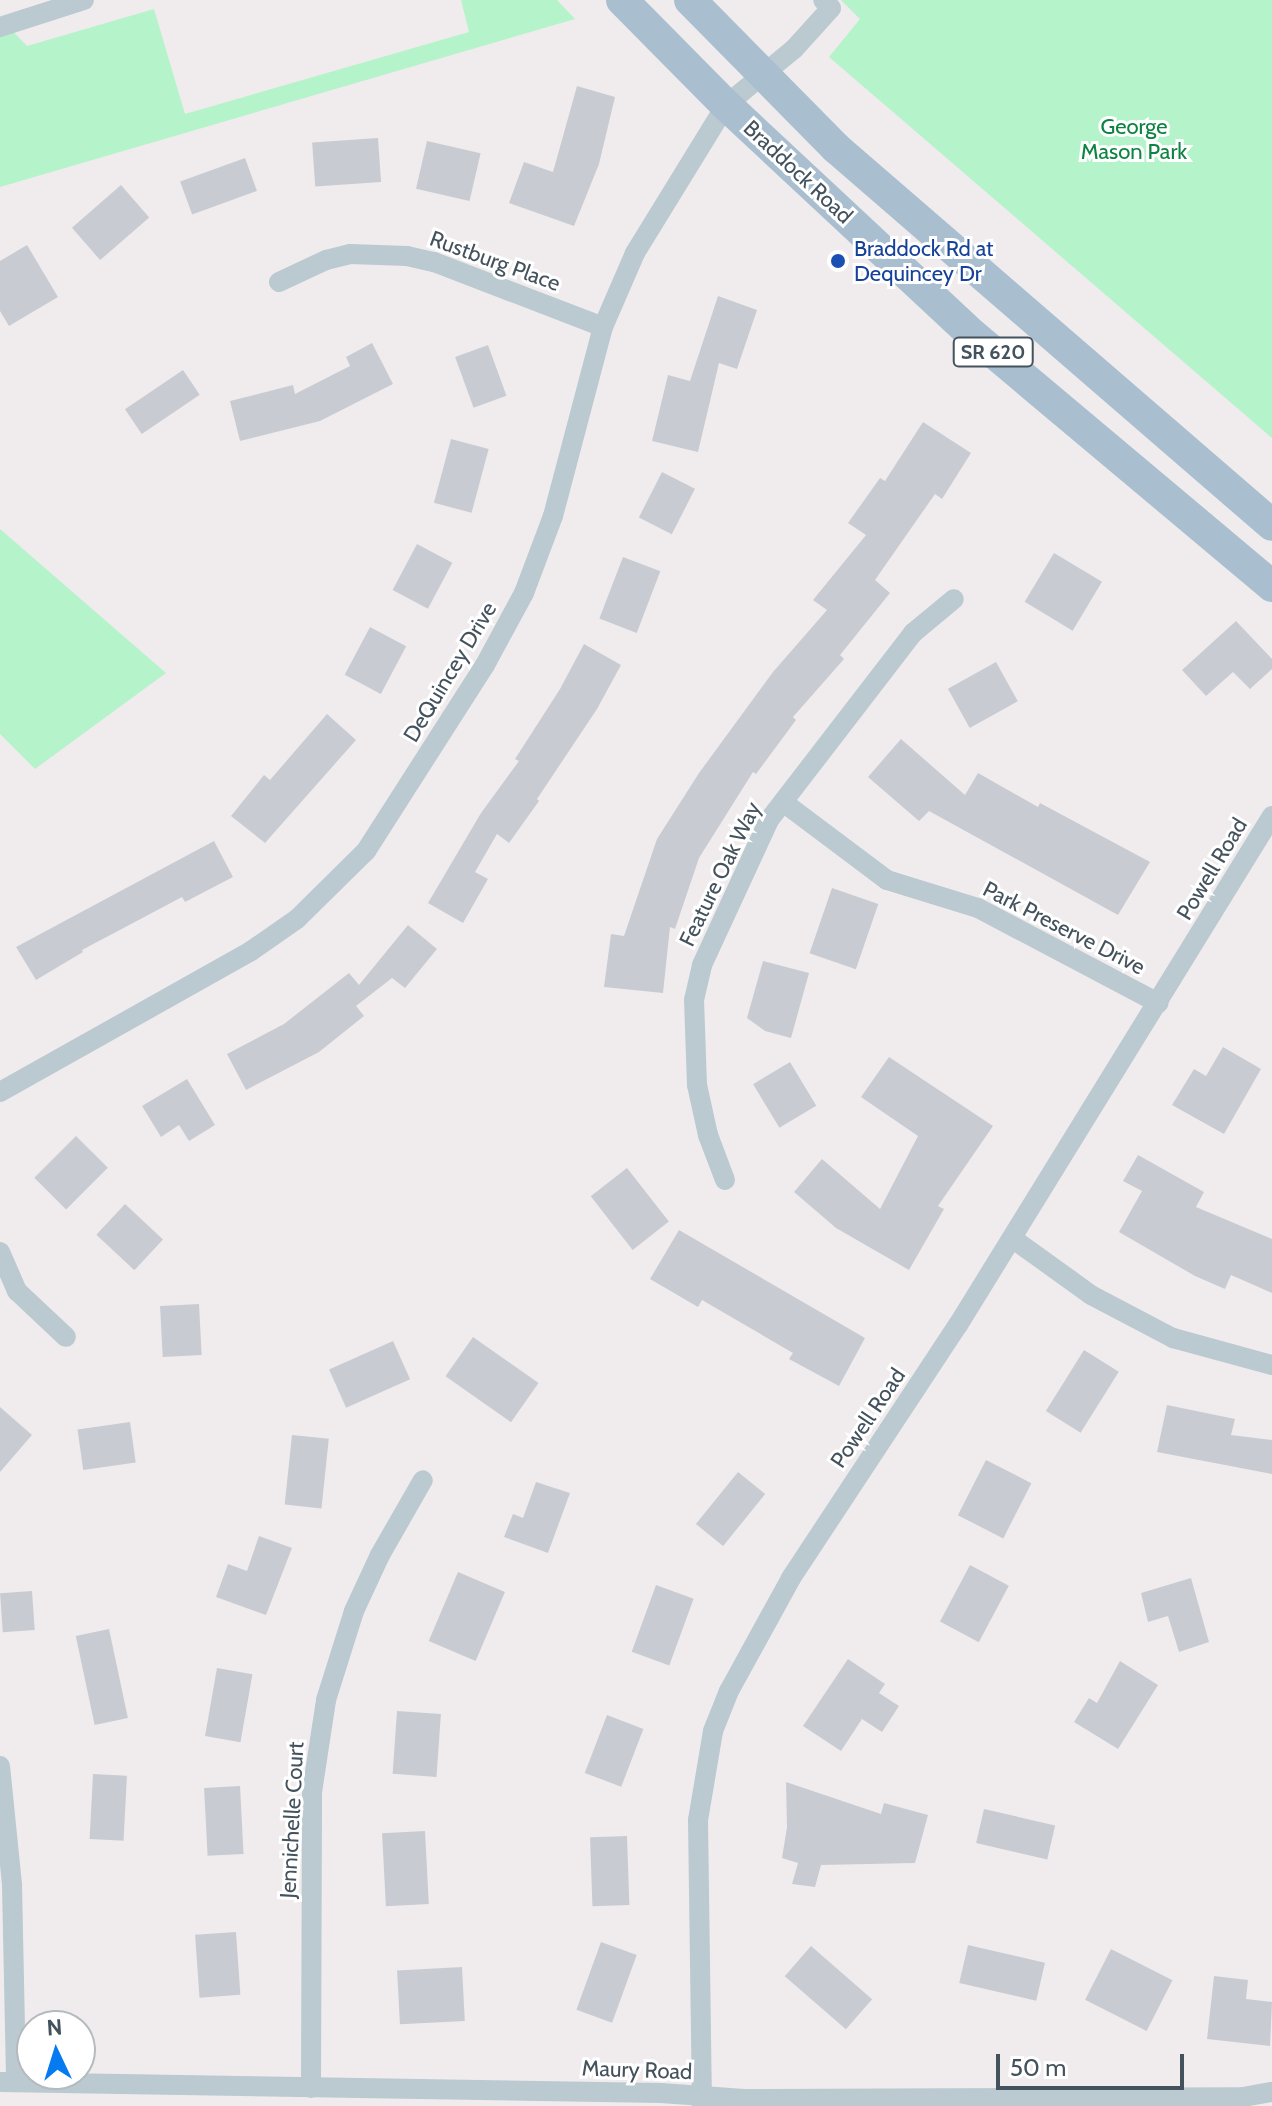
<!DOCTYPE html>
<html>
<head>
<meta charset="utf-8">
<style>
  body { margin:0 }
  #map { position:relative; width:1272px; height:2106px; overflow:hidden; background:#f0eced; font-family:Cabin,sans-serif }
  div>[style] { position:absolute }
  .green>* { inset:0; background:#b5f3ca }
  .building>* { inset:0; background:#c8ccd2; transform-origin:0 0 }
  .minor>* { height:20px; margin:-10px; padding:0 10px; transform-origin:10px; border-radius:10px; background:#bbc9d1 }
  .primary>* { height:32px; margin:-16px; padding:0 16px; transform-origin:16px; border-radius:16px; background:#a9bfcf }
  .dots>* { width:22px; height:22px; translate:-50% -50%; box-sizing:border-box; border:4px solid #fff; border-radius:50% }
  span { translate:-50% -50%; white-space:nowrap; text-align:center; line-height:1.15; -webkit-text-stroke:6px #fff; paint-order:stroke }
  .shield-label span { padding:2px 6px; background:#fff; border:2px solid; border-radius:6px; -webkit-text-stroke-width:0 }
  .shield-label { font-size:20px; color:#43525c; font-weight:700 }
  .park-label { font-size:22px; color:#0d8442 }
  .street-label { font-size:22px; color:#43525c }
  .transit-label { font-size:22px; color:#164399 }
  .left { translate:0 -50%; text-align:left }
  .north { position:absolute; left:16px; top:2010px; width:80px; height:80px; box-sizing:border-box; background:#fff; border:2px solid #b4babe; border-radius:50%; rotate:356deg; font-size:22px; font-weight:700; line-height:32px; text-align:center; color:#43525c }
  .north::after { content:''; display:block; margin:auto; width:28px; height:36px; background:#067af0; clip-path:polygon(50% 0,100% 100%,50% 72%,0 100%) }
  .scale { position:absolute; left:996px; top:2054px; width:188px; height:36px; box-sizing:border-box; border:4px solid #43525c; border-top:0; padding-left:10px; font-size:24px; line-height:28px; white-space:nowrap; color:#43525c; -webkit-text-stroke:6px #fff; paint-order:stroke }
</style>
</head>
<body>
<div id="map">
  <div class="green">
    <i style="clip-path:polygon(461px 0,557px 0,575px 19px,0 187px,0 18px,27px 46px,154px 9px,185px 114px,469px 32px)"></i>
    <i style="clip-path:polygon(841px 0,1272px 0,1272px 438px,829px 57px,860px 19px)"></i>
    <i style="clip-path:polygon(0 529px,166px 673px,35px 769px,0 734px)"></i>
  </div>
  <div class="building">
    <i style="clip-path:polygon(577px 86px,615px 97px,599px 164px,574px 226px,509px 203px,524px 162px,553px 172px)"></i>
    <i style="left:378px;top:138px;width:44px;height:66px;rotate:86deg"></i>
    <i style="left:427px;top:141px;width:55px;height:49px;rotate:13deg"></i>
    <i style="left:245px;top:158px;width:35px;height:69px;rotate:70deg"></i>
    <i style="left:121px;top:185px;width:43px;height:65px;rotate:49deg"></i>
    <i style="clip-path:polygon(27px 245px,58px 297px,9px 326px,0 311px,0 261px)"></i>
    <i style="clip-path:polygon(718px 296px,757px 310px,737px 369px,719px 363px,698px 452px,652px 441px,668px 375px,690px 381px)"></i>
    <i style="clip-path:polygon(372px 343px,393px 384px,320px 421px,240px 441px,230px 401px,293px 385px,295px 394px,350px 366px,346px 357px)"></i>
    <i style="left:488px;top:345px;width:54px;height:35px;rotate:70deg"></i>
    <i style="left:183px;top:370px;width:30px;height:70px;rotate:56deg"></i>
    <i style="clip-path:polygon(923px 422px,971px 453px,942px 499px,935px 494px,875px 580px,890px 593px,840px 655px,844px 659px,793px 717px,796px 720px,756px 774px,753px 772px,699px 858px,675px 929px,670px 927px,663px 993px,604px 987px,611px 934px,624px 936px,657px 839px,699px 773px,773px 672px,827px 610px,813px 600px,866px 535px,848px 523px,880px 478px,885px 481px)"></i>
    <i style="left:451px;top:439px;width:39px;height:66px;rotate:15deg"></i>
    <i style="left:662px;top:472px;width:37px;height:51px;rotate:27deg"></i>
    <i style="left:417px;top:544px;width:40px;height:52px;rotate:28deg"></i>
    <i style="left:1054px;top:553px;width:56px;height:57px;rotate:31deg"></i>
    <i style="left:623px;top:557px;width:40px;height:66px;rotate:21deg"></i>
    <i style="clip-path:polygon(1236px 621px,1272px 659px,1272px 669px,1250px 689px,1233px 672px,1206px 696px,1182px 670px)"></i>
    <i style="left:370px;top:627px;width:41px;height:54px;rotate:28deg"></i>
    <i style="clip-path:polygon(584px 644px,621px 665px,597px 709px,537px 799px,539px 801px,509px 843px,497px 834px,475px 872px,488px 879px,463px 923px,428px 903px,481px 813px,519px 761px,515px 759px,560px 689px)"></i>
    <i style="left:996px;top:662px;width:45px;height:55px;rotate:61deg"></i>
    <i style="clip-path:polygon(327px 714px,356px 740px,265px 843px,231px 816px,264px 775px,270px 780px)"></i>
    <i style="clip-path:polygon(901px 739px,965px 795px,978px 773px,1038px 807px,1040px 803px,1150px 862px,1118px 915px,929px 811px,919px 821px,868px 777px)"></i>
    <i style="clip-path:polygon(214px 841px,233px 877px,185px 902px,182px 897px,82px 950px,83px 952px,36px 980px,16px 947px)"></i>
    <i style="left:832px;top:888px;width:49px;height:69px;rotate:19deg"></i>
    <i style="clip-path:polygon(408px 925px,437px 949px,405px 988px,392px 978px,356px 1006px,364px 1016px,319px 1052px,246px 1090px,227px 1054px,284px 1024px,349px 973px,359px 985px)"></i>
    <i style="clip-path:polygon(763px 961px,809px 973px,791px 1038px,765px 1031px,747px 1018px)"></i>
    <i style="clip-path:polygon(1223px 1047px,1261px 1069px,1224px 1134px,1172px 1105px,1194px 1069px,1206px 1076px)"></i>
    <i style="clip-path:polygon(889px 1057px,993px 1126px,938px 1206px,944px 1209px,909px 1270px,836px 1228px,794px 1192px,822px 1159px,880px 1209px,918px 1136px,861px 1097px)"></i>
    <i style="left:790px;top:1062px;width:51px;height:43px;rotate:59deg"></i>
    <i style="clip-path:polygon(187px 1079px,215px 1125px,189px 1141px,179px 1125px,161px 1137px,142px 1106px)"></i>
    <i style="left:76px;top:1136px;width:45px;height:59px;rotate:45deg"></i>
    <i style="clip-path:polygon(1138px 1155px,1204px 1192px,1196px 1207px,1272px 1239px,1272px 1293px,1231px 1275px,1225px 1289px,1195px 1276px,1119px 1232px,1142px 1191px,1123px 1181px)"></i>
    <i style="left:627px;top:1168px;width:68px;height:46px;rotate:52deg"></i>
    <i style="left:125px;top:1204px;width:52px;height:42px;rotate:43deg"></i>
    <i style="clip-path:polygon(679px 1230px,865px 1338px,839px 1386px,789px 1359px,793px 1353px,702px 1300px,698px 1307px,650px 1279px)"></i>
    <i style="left:199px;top:1304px;width:51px;height:39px;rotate:87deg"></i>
    <i style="left:473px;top:1337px;width:80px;height:48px;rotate:35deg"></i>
    <i style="left:393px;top:1341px;width:42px;height:70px;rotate:66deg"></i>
    <i style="left:1084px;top:1350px;width:41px;height:72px;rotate:32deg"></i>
    <i style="clip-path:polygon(1167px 1405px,1235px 1419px,1231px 1435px,1272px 1440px,1272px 1474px,1157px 1452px)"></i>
    <i style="clip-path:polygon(0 1407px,32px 1435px,0 1472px)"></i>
    <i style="left:130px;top:1422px;width:41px;height:53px;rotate:82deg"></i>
    <i style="left:292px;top:1435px;width:37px;height:70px;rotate:6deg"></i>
    <i style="left:986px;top:1460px;width:51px;height:62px;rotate:27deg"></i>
    <i style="left:738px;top:1472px;width:35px;height:67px;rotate:39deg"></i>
    <i style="clip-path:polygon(536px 1482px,570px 1493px,548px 1553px,504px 1537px,513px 1514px,523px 1518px)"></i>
    <i style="clip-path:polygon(259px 1536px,292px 1548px,266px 1615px,216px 1597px,228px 1564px,247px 1571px)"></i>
    <i style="left:970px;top:1565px;width:44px;height:64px;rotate:28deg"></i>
    <i style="left:458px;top:1572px;width:51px;height:75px;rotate:23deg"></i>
    <i style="clip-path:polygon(1191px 1578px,1209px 1642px,1179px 1652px,1168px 1616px,1148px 1622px,1141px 1593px)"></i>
    <i style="left:656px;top:1585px;width:40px;height:71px;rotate:20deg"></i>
    <i style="left:32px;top:1591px;width:39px;height:32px;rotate:86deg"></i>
    <i style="left:109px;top:1629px;width:91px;height:34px;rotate:78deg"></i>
    <i style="clip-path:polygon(848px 1659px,885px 1684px,879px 1693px,899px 1706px,882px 1732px,862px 1719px,841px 1751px,803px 1726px)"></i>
    <i style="clip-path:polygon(1120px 1661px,1158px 1685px,1118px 1749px,1074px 1722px,1089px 1698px,1097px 1703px)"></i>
    <i style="left:217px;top:1668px;width:36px;height:69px;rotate:10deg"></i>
    <i style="left:397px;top:1711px;width:44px;height:63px;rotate:4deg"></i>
    <i style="left:607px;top:1715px;width:39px;height:62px;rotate:21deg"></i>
    <i style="left:93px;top:1774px;width:34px;height:65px;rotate:3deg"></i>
    <i style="clip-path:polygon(786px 1782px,881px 1814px,884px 1803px,928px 1815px,915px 1863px,821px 1865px,815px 1887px,792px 1884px,798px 1863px,782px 1858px,787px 1827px)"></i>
    <i style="left:240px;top:1786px;width:68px;height:36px;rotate:87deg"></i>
    <i style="left:984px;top:1809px;width:73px;height:35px;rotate:13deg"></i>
    <i style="left:425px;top:1831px;width:73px;height:43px;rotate:87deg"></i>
    <i style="left:627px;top:1836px;width:69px;height:37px;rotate:88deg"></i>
    <i style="left:236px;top:1932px;width:63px;height:41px;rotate:86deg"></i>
    <i style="left:601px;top:1942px;width:38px;height:72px;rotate:20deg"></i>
    <i style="left:968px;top:1945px;width:79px;height:39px;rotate:13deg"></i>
    <i style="left:811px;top:1946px;width:81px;height:40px;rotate:41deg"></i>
    <i style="left:1111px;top:1949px;width:69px;height:57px;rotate:27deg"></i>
    <i style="left:462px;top:1967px;width:54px;height:65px;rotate:87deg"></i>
    <i style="clip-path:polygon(1214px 1976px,1248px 1980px,1246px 1999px,1272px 2002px,1270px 2046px,1207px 2039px)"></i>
  </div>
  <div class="minor">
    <i style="left:0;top:27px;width:88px;rotate:-17.8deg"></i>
    <i style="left:279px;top:282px;width:52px;rotate:-25.1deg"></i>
    <i style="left:326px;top:260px;width:25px;rotate:-14deg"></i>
    <i style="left:350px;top:254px;width:57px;rotate:2deg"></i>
    <i style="left:407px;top:256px;width:28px;rotate:13deg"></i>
    <i style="left:434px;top:262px;width:181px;rotate:21deg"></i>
    <i style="left:783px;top:802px;width:130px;rotate:36.9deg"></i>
    <i style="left:887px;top:880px;width:95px;rotate:17.1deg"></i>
    <i style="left:978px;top:908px;width:204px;rotate:27.8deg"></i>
    <i style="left:0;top:1092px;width:288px;rotate:-29.3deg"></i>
    <i style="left:251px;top:951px;width:56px;rotate:-34.8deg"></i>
    <i style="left:297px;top:919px;width:97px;rotate:-44.6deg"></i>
    <i style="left:366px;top:851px;width:221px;rotate:-57.4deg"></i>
    <i style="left:485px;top:665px;width:82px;rotate:-61.6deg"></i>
    <i style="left:524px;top:593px;width:82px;rotate:-69.4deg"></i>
    <i style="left:553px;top:516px;width:196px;rotate:-75.2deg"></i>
    <i style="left:603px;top:327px;width:81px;rotate:-66.6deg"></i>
    <i style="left:635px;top:253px;width:174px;rotate:-58.4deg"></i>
    <i style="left:726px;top:105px;width:88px;rotate:-39.5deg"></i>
    <i style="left:794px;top:49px;width:55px;rotate:-47.9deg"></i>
    <i style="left:831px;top:8px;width:11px;rotate:-135deg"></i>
    <i style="left:725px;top:1180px;width:48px;rotate:-110.7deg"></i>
    <i style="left:708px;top:1135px;width:51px;rotate:-102.4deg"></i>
    <i style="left:697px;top:1085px;width:85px;rotate:-92deg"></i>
    <i style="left:694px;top:1000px;width:36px;rotate:-77deg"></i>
    <i style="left:702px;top:965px;width:160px;rotate:-65.2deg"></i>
    <i style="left:769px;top:820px;width:236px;rotate:-52.4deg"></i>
    <i style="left:913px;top:633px;width:53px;rotate:-39.7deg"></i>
    <i style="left:1012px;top:1238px;width:97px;rotate:35.8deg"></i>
    <i style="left:1091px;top:1295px;width:93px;rotate:27.7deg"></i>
    <i style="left:1173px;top:1338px;width:103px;rotate:15.3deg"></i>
    <i style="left:0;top:1252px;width:43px;rotate:66.4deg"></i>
    <i style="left:17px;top:1291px;width:67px;rotate:43.2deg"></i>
    <i style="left:0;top:1766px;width:120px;rotate:84.2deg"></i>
    <i style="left:12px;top:1885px;width:197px;rotate:88.8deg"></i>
    <i style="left:0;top:2082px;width:661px;rotate:0.95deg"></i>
    <i style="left:661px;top:2093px;width:83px;rotate:4.1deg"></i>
    <i style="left:744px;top:2099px;width:499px;rotate:-0.2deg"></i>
    <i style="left:1243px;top:2097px;width:29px;rotate:-10deg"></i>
    <i style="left:311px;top:2088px;width:296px;rotate:-89.8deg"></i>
    <i style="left:312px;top:1792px;width:93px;rotate:-81.3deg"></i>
    <i style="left:326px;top:1700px;width:93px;rotate:-72.5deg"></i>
    <i style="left:354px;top:1611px;width:62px;rotate:-65.1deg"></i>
    <i style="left:380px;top:1555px;width:86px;rotate:-60.2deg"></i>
    <i style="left:702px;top:2106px;width:286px;rotate:-90.8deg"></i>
    <i style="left:698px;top:1820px;width:90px;rotate:-80.4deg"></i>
    <i style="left:713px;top:1731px;width:43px;rotate:-68.2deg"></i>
    <i style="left:729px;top:1691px;width:129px;rotate:-61.2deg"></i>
    <i style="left:791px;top:1578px;width:303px;rotate:-56.6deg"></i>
    <i style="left:958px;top:1325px;width:598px;rotate:-58.33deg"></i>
  </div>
  <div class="primary">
    <i style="left:622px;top:0;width:148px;rotate:45.3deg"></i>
    <i style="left:726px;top:105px;width:339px;rotate:43deg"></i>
    <i style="left:974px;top:336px;width:389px;rotate:40deg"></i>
    <i style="left:690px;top:0;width:208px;rotate:45.4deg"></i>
    <i style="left:836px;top:148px;width:576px;rotate:40.85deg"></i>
  </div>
  <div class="dots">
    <i style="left:838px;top:261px;background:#1a4fb4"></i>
  </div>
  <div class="shield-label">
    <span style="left:993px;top:352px">SR 620</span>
  </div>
  <div class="park-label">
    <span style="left:1134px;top:139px">George<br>Mason Park</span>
  </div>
  <div class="street-label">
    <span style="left:798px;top:172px;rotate:43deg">Braddock Road</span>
    <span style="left:495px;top:261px;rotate:20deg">Rustburg Place</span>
    <span style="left:450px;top:672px;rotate:-59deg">DeQuincey Drive</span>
    <span style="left:1212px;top:869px;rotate:-59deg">Powell Road</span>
    <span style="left:720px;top:874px;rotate:-64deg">Feature Oak Way</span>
    <span style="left:1064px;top:928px;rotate:27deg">Park Preserve Drive</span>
    <span style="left:868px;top:1418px;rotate:-56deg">Powell Road</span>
    <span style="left:292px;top:1820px;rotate:-87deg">Jennichelle Court</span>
    <span style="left:637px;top:2070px;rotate:2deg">Maury Road</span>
  </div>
  <div class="transit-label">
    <span class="left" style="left:854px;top:261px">Braddock Rd at<br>Dequincey Dr</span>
  </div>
  <div class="north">N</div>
  <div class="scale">50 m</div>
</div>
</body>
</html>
